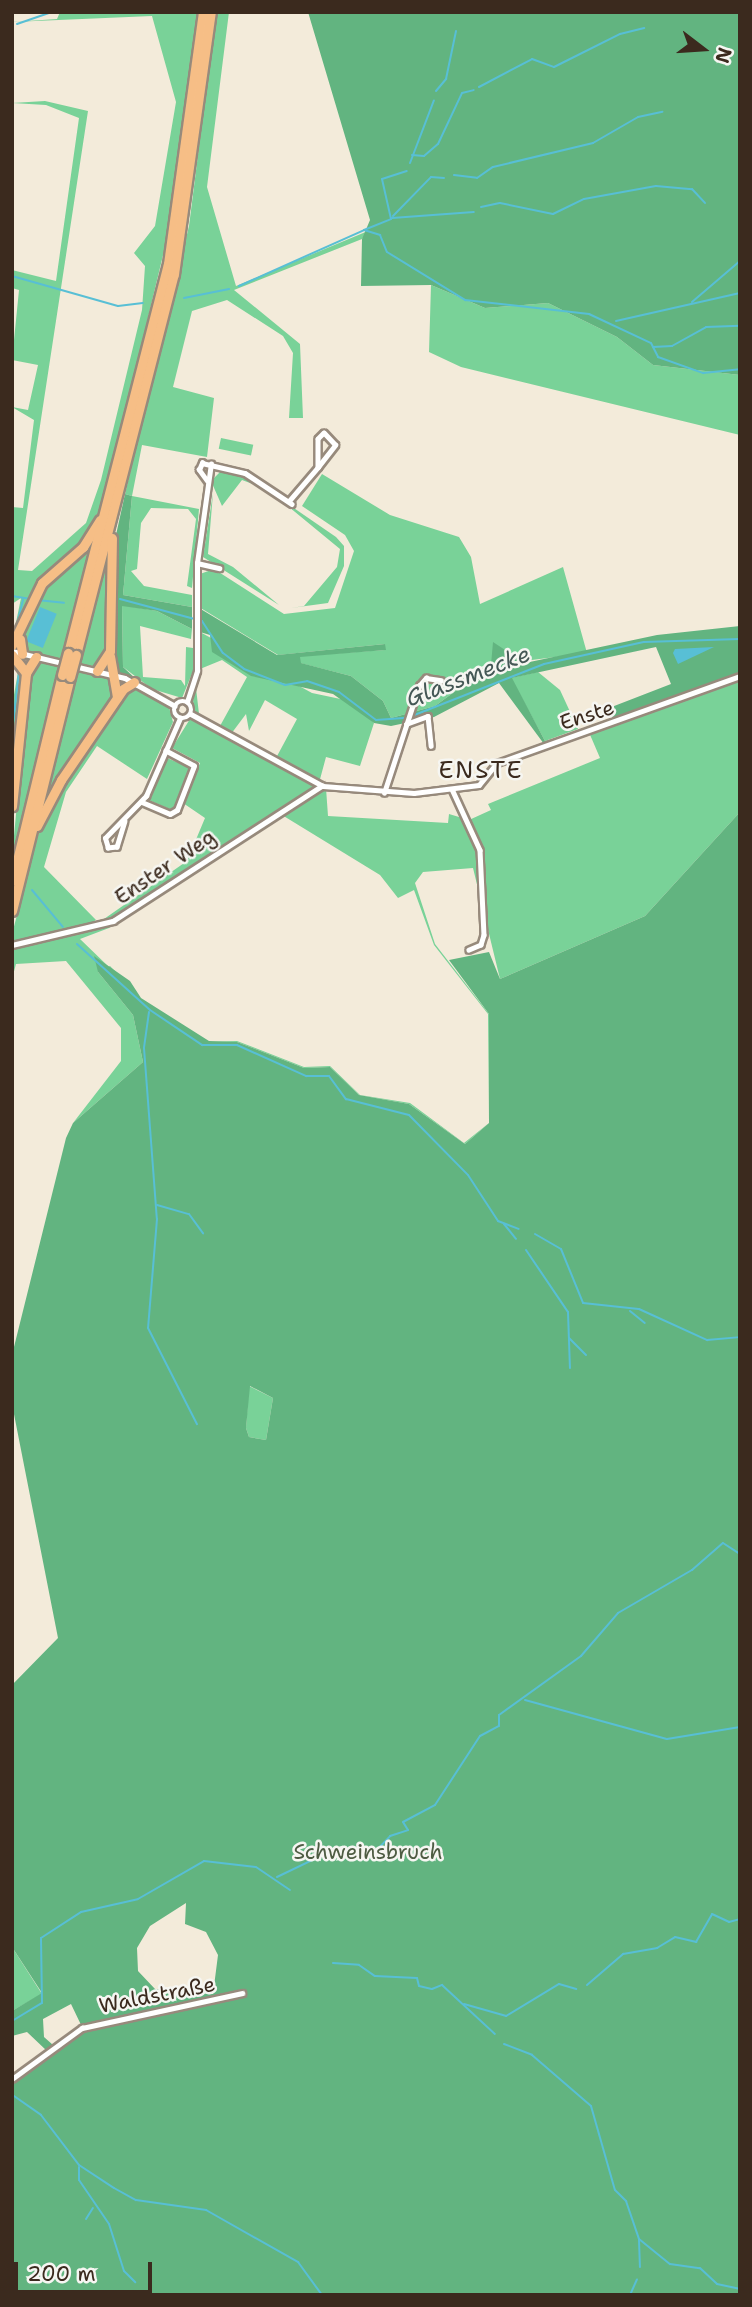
<!DOCTYPE html>
<html>
<head>
<meta charset="utf-8">
<style>
  body { margin:0 }
  #map { position:relative; width:752px; height:2307px; overflow:hidden; background:#f3ebda; font-family:"Shantell Sans",sans-serif }
  div>[style] { position:absolute }
  .green>* { inset:0; background:#79d298; transform-origin:0 0 }
  .forest>* { inset:0; background:#62b480 }
  .water>* { inset:0; background:#58bfd5; transform-origin:0 0 }
  .stream>* { height:2px; margin:-1px; padding:0 1px; transform-origin:1px; border-radius:1px; background:#58bfd5 }
  .roads { filter:drop-shadow(2px 0 #978a7c) drop-shadow(-2px 0 #978a7c) drop-shadow(0 2px #978a7c) drop-shadow(0 -2px #978a7c) }
  .minor>* { height:4.5px; margin:-2.25px; padding:0 2.25px; transform-origin:2.25px; border-radius:2.25px; background:#fff }
  .minor>.ring { margin:-2.25px; padding:0; box-sizing:content-box; background:none; border:4.5px solid #fff; border-radius:50% }
  .motorway>* { height:9px; margin:-4.5px; padding:0 4.5px; transform-origin:4.5px; border-radius:4.5px; background:#f6be86 }
  .bridges { filter:drop-shadow(2px 0 #978a7c) drop-shadow(-2px 0 #978a7c) drop-shadow(0 2px #978a7c) drop-shadow(0 -2px #978a7c) }
  .motorway-bridge>* { height:9px; margin:-4.5px; padding:0 4.5px; transform-origin:4.5px; border-radius:4.5px; background:#f6be86 }
  span { translate:-50% -50%; white-space:nowrap; text-align:center; line-height:1.15; -webkit-text-stroke:5px #f6f6f2; paint-order:stroke }
  .street-label { font-size:21px; color:#3b2a1e }
  .park-label { font-size:21px; color:#4e5c43 }
  .water-label { font-size:23px; color:#445755; font-style:italic }
  .quarter-label { font-size:24px; color:#3b2a1e; letter-spacing:2px }
  .frame { position:absolute; inset:0; border:14px solid #3b2a1e; pointer-events:none }
  .north { position:absolute; left:668px; top:14px; width:70px; height:70px; -webkit-text-stroke:5px #f6f6f2; paint-order:stroke; rotate:107deg; font-size:19px; font-weight:700; line-height:28px; text-align:center; color:#3b2a1e }
  .north::after { content:''; display:block; margin:auto; width:24px; height:32px; background:#3b2a1e; clip-path:polygon(50% 0,100% 100%,50% 72%,0 100%) }
  .scale { position:absolute; left:14px; top:2262px; width:138px; height:32px; box-sizing:border-box; border:4px solid #3b2a1e; border-top:0; padding-left:9px; font-size:21px; line-height:24px; white-space:nowrap; color:#3b2a1e; -webkit-text-stroke:5px #f6f6f2; paint-order:stroke }
</style>
</head>
<body>
<div id="map">
  <div class="green">
    <i style="clip-path:polygon(60px 12px,198px 12px,171px 222px,103px 505px,87px 537px,37px 583px,12px 642px,21px 598px,12px 604px,12px 507px,23px 508px,34px 420px,12px 407px,28px 410px,38px 365px,12px 360px,19px 290px,12px 288px,12px 270px,56px 281px,79px 118px,46px 105px,12px 103px,45px 101px,88px 111px,18px 570px,32px 571px,86px 523px,101px 480px,142px 310px,145px 266px,134px 253px,155px 226px,176px 102px,152px 16px,12px 22px,57px 19px)"></i>
    <i style="clip-path:polygon(216px 12px,229px 12px,207px 187px,236px 286px,368px 231px,362px 239px,234px 290px,300px 344px,303px 418px,289px 418px,293px 353px,283px 336px,227px 300px,192px 311px,173px 387px,214px 398px,207px 457px,142px 445px,132px 496px,199px 509px,192px 588px,187px 586px,196px 519px,188px 509px,151px 508px,141px 523px,137px 569px,131px 571px,144px 586px,192px 595px,192px 607px,123px 595px,132px 496px,125px 494px,189px 226px)"></i>
    <i style="clip-path:polygon(431px 285px,485px 308px,548px 303px,617px 337px,653px 365px,740px 375px,740px 435px,461px 367px,429px 352px)"></i>
    <i style="left:221px;top:438px;width:33px;height:11px;rotate:12deg"></i>
    <i style="clip-path:polygon(222px 470px,244px 476px,263px 488px,242px 480px,222px 506px,211px 481px)"></i>
    <i style="clip-path:polygon(322px 474px,390px 515px,459px 537px,471px 557px,480px 604px,563px 567px,587px 653px,491px 665px,435px 706px,391px 718px,383px 701px,351px 676px,300px 663px,300px 656px,385px 650px,385px 644px,278px 655px,199px 607px,200px 574px,214px 569px,284px 614px,335px 608px,354px 551px,345px 535px,302px 506px)"></i>
    <i style="clip-path:polygon(213px 493px,208px 554px,233px 567px,279px 605px,203px 557px)"></i>
    <i style="clip-path:polygon(272px 493px,336px 537px,344px 546px,344px 566px,328px 603px,291px 608px,304px 606px,337px 567px,340px 549px)"></i>
    <i style="clip-path:polygon(96px 536px,59px 666px,12px 857px,30px 665px,56px 660px,26px 653px,22px 642px,45px 587px)"></i>
    <i style="clip-path:polygon(109px 555px,108px 651px,97px 667px,82px 664px,80px 671px,111px 677px,114px 698px,40px 814px)"></i>
    <i style="clip-path:polygon(122px 605px,157px 611px,192px 629px,191px 639px,140px 626px,143px 677px,181px 680px,185px 686px,186px 647px,193px 648px,193px 671px,182px 698px,152px 689px,123px 667px)"></i>
    <i style="clip-path:polygon(200px 632px,312px 693px,350px 701px,374px 723px,360px 766px,326px 757px,319px 783px,276px 758px,297px 719px,265px 700px,249px 731px,246px 714px,231px 734px,196px 715px,193px 701px,196px 688px,199px 714px,220px 726px,247px 677px,222px 660px,200px 669px)"></i>
    <i style="clip-path:polygon(18px 672px,23px 679px,12px 783px,12px 706px)"></i>
    <i style="clip-path:polygon(538px 672px,560px 690px,578px 729px,545px 741px,511px 678px)"></i>
    <i style="clip-path:polygon(evenodd,740px 672px,740px 812px,645px 916px,500px 979px,473px 868px,423px 872px,415px 883px,435px 944px,489px 1014px,489px 1123px,465px 1144px,409px 1104px,359px 1095px,330px 1067px,304px 1068px,237px 1042px,209px 1041px,141px 998px,110px 966px,98px 972px,133px 1015px,143px 1062px,73px 1123px,121px 1061px,121px 1028px,66px 961px,16px 964px,12px 979px,12px 934px,40px 828px,124px 691px,133px 686px,145px 690px,169px 707px,173px 722px,147px 779px,97px 746px,66px 792px,44px 867px,96px 920px,84px 927px,104px 919px,187px 861px,205px 818px,183px 803px,200px 763px,172px 748px,190px 719px,326px 788px,328px 816px,448px 823px,449px 814px,469px 820px,491px 810px,488px 804px,600px 758px,588px 730px,740px 672px,282px 815px,380px 875px,398px 898px,414px 890px,434px 945px,488px 1014px,489px 1123px,464px 1143px,410px 1103px,360px 1095px,330px 1066px,304px 1067px,237px 1041px,209px 1041px,141px 998px,80px 939px,109px 928px,282px 815px)"></i>
    <i style="left:167px;top:758px;width:26px;height:46px;rotate:23deg"></i>
    <i style="clip-path:polygon(249px 1386px,273px 1398px,266px 1440px,249px 1437px,246px 1428px)"></i>
    <i style="clip-path:polygon(12px 1947px,42px 1994px,12px 2011px)"></i>
  </div>
  <div class="forest">
    <i style="clip-path:polygon(308px 12px,740px 12px,740px 375px,653px 365px,617px 337px,548px 303px,485px 308px,431px 285px,361px 286px,362px 239px,370px 220px)"></i>
    <i style="clip-path:polygon(125px 494px,132px 496px,123px 595px,192px 607px,192px 629px,157px 611px,122px 606px,123px 667px,137px 680px,116px 671px,113px 660px,116px 535px)"></i>
    <i style="clip-path:polygon(199px 608px,277px 655px,385px 644px,386px 650px,300px 657px,301px 663px,351px 676px,383px 701px,391px 718px,435px 706px,491px 665px,493px 642px,525px 663px,657px 635px,740px 626px,740px 672px,613px 720px,609px 708px,671px 684px,656px 647px,512px 678px,545px 741px,588px 730px,544px 744px,499px 683px,434px 717px,391px 726px,374px 723px,333px 694px,251px 676px,212px 652px,210px 635px,200px 632px)"></i>
    <i style="clip-path:polygon(evenodd,740px 812px,740px 2295px,12px 2295px,12px 2083px,83px 2029px,71px 2004px,43px 2019px,44px 2037px,53px 2045px,47px 2051px,27px 2032px,12px 2036px,12px 2011px,42px 1993px,12px 1947px,12px 1685px,58px 1638px,12px 1404px,12px 1355px,66px 1138px,73px 1123px,143px 1062px,133px 1015px,98px 972px,94px 956px,130px 981px,141px 998px,209px 1041px,237px 1042px,304px 1068px,330px 1067px,359px 1095px,409px 1104px,465px 1144px,489px 1123px,489px 1014px,449px 960px,489px 952px,500px 979px,645px 916px,740px 812px,250px 1386px,273px 1398px,266px 1440px,249px 1437px,246px 1428px,250px 1386px,740px 812px,186px 1903px,185px 1924px,206px 1932px,218px 1955px,213px 1994px,155px 1989px,138px 1971px,137px 1948px,150px 1926px,186px 1903px)"></i>
  </div>
  <div class="water">
    <i style="left:40px;top:607px;width:18px;height:37px;rotate:22deg"></i>
    <i style="clip-path:polygon(714px 647px,678px 664px,673px 653px,675px 649px)"></i>
  </div>
  <div class="stream">
    <i style="left:17px;top:24px;width:36px;rotate:-19deg"></i>
    <i style="left:479px;top:87px;width:60px;rotate:-27.8deg"></i>
    <i style="left:532px;top:59px;width:23px;rotate:20deg"></i>
    <i style="left:554px;top:67px;width:74px;rotate:-26.6deg"></i>
    <i style="left:620px;top:34px;width:25px;rotate:-14deg"></i>
    <i style="left:436px;top:91px;width:16px;rotate:-50deg"></i>
    <i style="left:446px;top:79px;width:49px;rotate:-78.2deg"></i>
    <i style="left:412px;top:155px;width:12px;rotate:5deg"></i>
    <i style="left:424px;top:156px;width:18px;rotate:-41deg"></i>
    <i style="left:438px;top:144px;width:56px;rotate:-64.8deg"></i>
    <i style="left:462px;top:93px;width:12px;rotate:-14deg"></i>
    <i style="left:410px;top:163px;width:67px;rotate:-69.1deg"></i>
    <i style="left:454px;top:175px;width:23px;rotate:7deg"></i>
    <i style="left:477px;top:178px;width:19px;rotate:-35deg"></i>
    <i style="left:493px;top:167px;width:103px;rotate:-13.5deg"></i>
    <i style="left:593px;top:143px;width:52px;rotate:-30deg"></i>
    <i style="left:638px;top:117px;width:25px;rotate:-12deg"></i>
    <i style="left:481px;top:207px;width:19px;rotate:-12deg"></i>
    <i style="left:500px;top:203px;width:54px;rotate:11.7deg"></i>
    <i style="left:553px;top:214px;width:34px;rotate:-26deg"></i>
    <i style="left:584px;top:199px;width:73px;rotate:-10.2deg"></i>
    <i style="left:656px;top:186px;width:36px;rotate:5deg"></i>
    <i style="left:692px;top:189px;width:19px;rotate:47deg"></i>
    <i style="left:393px;top:216px;width:54px;rotate:-45.7deg"></i>
    <i style="left:431px;top:177px;width:13px;rotate:4deg"></i>
    <i style="left:392px;top:218px;width:82px;rotate:-4.2deg"></i>
    <i style="left:364px;top:230px;width:29px;rotate:-22deg"></i>
    <i style="left:391px;top:219px;width:41px;rotate:-102.7deg"></i>
    <i style="left:382px;top:179px;width:26px;rotate:-18deg"></i>
    <i style="left:12px;top:276px;width:110px;rotate:15.8deg"></i>
    <i style="left:118px;top:306px;width:25px;rotate:-7deg"></i>
    <i style="left:239px;top:286px;width:137px;rotate:-24.1deg"></i>
    <i style="left:364px;top:230px;width:17px;rotate:17deg"></i>
    <i style="left:380px;top:235px;width:18px;rotate:68deg"></i>
    <i style="left:387px;top:252px;width:92px;rotate:31.6deg"></i>
    <i style="left:465px;top:300px;width:125px;rotate:6.4deg"></i>
    <i style="left:589px;top:314px;width:68px;rotate:25.1deg"></i>
    <i style="left:651px;top:343px;width:16px;rotate:63deg"></i>
    <i style="left:658px;top:357px;width:48px;rotate:19.6deg"></i>
    <i style="left:703px;top:373px;width:37px;rotate:-6deg"></i>
    <i style="left:184px;top:298px;width:46px;rotate:-11.3deg"></i>
    <i style="left:692px;top:302px;width:63px;rotate:-40.5deg"></i>
    <i style="left:616px;top:321px;width:127px;rotate:-12.7deg"></i>
    <i style="left:653px;top:347px;width:19px;rotate:-3deg"></i>
    <i style="left:672px;top:346px;width:39px;rotate:-29deg"></i>
    <i style="left:706px;top:327px;width:34px;rotate:-2deg"></i>
    <i style="left:12px;top:596px;width:19px;rotate:9deg"></i>
    <i style="left:120px;top:599px;width:85px;rotate:15deg"></i>
    <i style="left:202px;top:621px;width:38px;rotate:57deg"></i>
    <i style="left:223px;top:653px;width:26px;rotate:37deg"></i>
    <i style="left:244px;top:669px;width:44px;rotate:21.3deg"></i>
    <i style="left:285px;top:685px;width:22px;rotate:-10deg"></i>
    <i style="left:307px;top:681px;width:34px;rotate:19deg"></i>
    <i style="left:339px;top:692px;width:46px;rotate:37.1deg"></i>
    <i style="left:376px;top:720px;width:31px;rotate:-4deg"></i>
    <i style="left:37px;top:600px;width:27px;rotate:6deg"></i>
    <i style="left:16px;top:628px;width:29px;rotate:-76deg"></i>
    <i style="left:412px;top:716px;width:142px;rotate:-21.5deg"></i>
    <i style="left:544px;top:664px;width:102px;rotate:-12.4deg"></i>
    <i style="left:644px;top:642px;width:96px;rotate:-1.8deg"></i>
    <i style="left:12px;top:733px;width:61px;rotate:-83.5deg"></i>
    <i style="left:32px;top:890px;width:48px;rotate:50deg"></i>
    <i style="left:77px;top:944px;width:98px;rotate:42.1deg"></i>
    <i style="left:150px;top:1010px;width:63px;rotate:33.9deg"></i>
    <i style="left:202px;top:1045px;width:35px"></i>
    <i style="left:237px;top:1045px;width:76px;rotate:24.2deg"></i>
    <i style="left:306px;top:1076px;width:23px"></i>
    <i style="left:329px;top:1076px;width:29px;rotate:54deg"></i>
    <i style="left:346px;top:1099px;width:65px;rotate:14.3deg"></i>
    <i style="left:409px;top:1115px;width:84px;rotate:45.5deg"></i>
    <i style="left:468px;top:1175px;width:55px;rotate:56.9deg"></i>
    <i style="left:498px;top:1221px;width:22px;rotate:21deg"></i>
    <i style="left:149px;top:1012px;width:36px;rotate:98deg"></i>
    <i style="left:144px;top:1048px;width:171px;rotate:85.7deg"></i>
    <i style="left:157px;top:1219px;width:109px;rotate:94.7deg"></i>
    <i style="left:148px;top:1328px;width:108px;rotate:63deg"></i>
    <i style="left:157px;top:1205px;width:33px;rotate:16deg"></i>
    <i style="left:189px;top:1214px;width:24px;rotate:54deg"></i>
    <i style="left:504px;top:1224px;width:19px;rotate:51deg"></i>
    <i style="left:535px;top:1234px;width:30px;rotate:30deg"></i>
    <i style="left:561px;top:1249px;width:58px;rotate:67.8deg"></i>
    <i style="left:583px;top:1303px;width:56px;rotate:6.1deg"></i>
    <i style="left:639px;top:1309px;width:75px;rotate:24.5deg"></i>
    <i style="left:707px;top:1340px;width:33px;rotate:-5deg"></i>
    <i style="left:526px;top:1250px;width:75px;rotate:55.9deg"></i>
    <i style="left:568px;top:1312px;width:56px;rotate:88deg"></i>
    <i style="left:630px;top:1311px;width:19px;rotate:39deg"></i>
    <i style="left:569px;top:1338px;width:24px;rotate:45deg"></i>
    <i style="left:525px;top:1700px;width:147px;rotate:15.4deg"></i>
    <i style="left:667px;top:1739px;width:74px;rotate:-9.3deg"></i>
    <i style="left:277px;top:1877px;width:58px;rotate:-25.7deg"></i>
    <i style="left:329px;top:1852px;width:41px;rotate:7deg"></i>
    <i style="left:370px;top:1857px;width:29px;rotate:-46deg"></i>
    <i style="left:390px;top:1836px;width:19px;rotate:-18deg"></i>
    <i style="left:408px;top:1830px;width:9px;rotate:-122deg"></i>
    <i style="left:403px;top:1822px;width:36px;rotate:-28deg"></i>
    <i style="left:435px;top:1805px;width:82px;rotate:-56.9deg"></i>
    <i style="left:480px;top:1736px;width:21px;rotate:-28deg"></i>
    <i style="left:499px;top:1726px;width:11px;rotate:-90deg"></i>
    <i style="left:499px;top:1715px;width:101px;rotate:-35.7deg"></i>
    <i style="left:581px;top:1656px;width:57px;rotate:-49.3deg"></i>
    <i style="left:618px;top:1613px;width:86px;rotate:-30.2deg"></i>
    <i style="left:692px;top:1570px;width:41px;rotate:-41.1deg"></i>
    <i style="left:723px;top:1543px;width:20px;rotate:33deg"></i>
    <i style="left:333px;top:1963px;width:26px;rotate:4deg"></i>
    <i style="left:359px;top:1965px;width:19px;rotate:35deg"></i>
    <i style="left:375px;top:1976px;width:42px;rotate:2.7deg"></i>
    <i style="left:417px;top:1978px;width:8px;rotate:76deg"></i>
    <i style="left:419px;top:1986px;width:13px;rotate:13deg"></i>
    <i style="left:432px;top:1989px;width:11px;rotate:-22deg"></i>
    <i style="left:442px;top:1985px;width:72px;rotate:42.8deg"></i>
    <i style="left:587px;top:1985px;width:48px;rotate:-40.7deg"></i>
    <i style="left:623px;top:1954px;width:35px;rotate:-10deg"></i>
    <i style="left:657px;top:1948px;width:21px;rotate:-31deg"></i>
    <i style="left:675px;top:1937px;width:22px;rotate:13deg"></i>
    <i style="left:696px;top:1942px;width:32px;rotate:-60deg"></i>
    <i style="left:712px;top:1914px;width:19px;rotate:25deg"></i>
    <i style="left:729px;top:1922px;width:11px;rotate:-15deg"></i>
    <i style="left:464px;top:2004px;width:44px;rotate:15.9deg"></i>
    <i style="left:506px;top:2016px;width:62px;rotate:-31.1deg"></i>
    <i style="left:559px;top:1984px;width:18px;rotate:16deg"></i>
    <i style="left:12px;top:2021px;width:35px;rotate:-31deg"></i>
    <i style="left:42px;top:2003px;width:65px;rotate:-90.9deg"></i>
    <i style="left:41px;top:1938px;width:48px;rotate:-33deg"></i>
    <i style="left:81px;top:1912px;width:58px;rotate:-12.8deg"></i>
    <i style="left:138px;top:1899px;width:76px;rotate:-29.9deg"></i>
    <i style="left:204px;top:1861px;width:52px;rotate:6.6deg"></i>
    <i style="left:256px;top:1867px;width:41px;rotate:34.1deg"></i>
    <i style="left:504px;top:2044px;width:30px;rotate:21deg"></i>
    <i style="left:532px;top:2055px;width:78px;rotate:40.8deg"></i>
    <i style="left:591px;top:2106px;width:87px;rotate:74.1deg"></i>
    <i style="left:615px;top:2190px;width:16px;rotate:45deg"></i>
    <i style="left:626px;top:2201px;width:40px;rotate:71.1deg"></i>
    <i style="left:639px;top:2239px;width:40px;rotate:39deg"></i>
    <i style="left:670px;top:2264px;width:30px;rotate:8deg"></i>
    <i style="left:700px;top:2268px;width:23px;rotate:43deg"></i>
    <i style="left:717px;top:2284px;width:24px;rotate:12deg"></i>
    <i style="left:14px;top:2096px;width:33px;rotate:35deg"></i>
    <i style="left:41px;top:2115px;width:63px;rotate:52.8deg"></i>
    <i style="left:79px;top:2165px;width:42px;rotate:33.3deg"></i>
    <i style="left:114px;top:2188px;width:25px;rotate:29deg"></i>
    <i style="left:136px;top:2200px;width:71px;rotate:8.1deg"></i>
    <i style="left:206px;top:2210px;width:106px;rotate:29.5deg"></i>
    <i style="left:298px;top:2262px;width:41px;rotate:54deg"></i>
    <i style="left:79px;top:2167px;width:13px;rotate:90deg"></i>
    <i style="left:79px;top:2180px;width:53px;rotate:55.7deg"></i>
    <i style="left:109px;top:2224px;width:49px;rotate:72.3deg"></i>
    <i style="left:124px;top:2271px;width:16px;rotate:45deg"></i>
    <i style="left:86px;top:2219px;width:13px;rotate:-58deg"></i>
    <i style="left:639px;top:2240px;width:27px;rotate:88deg"></i>
    <i style="left:630px;top:2295px;width:17px;rotate:-66deg"></i>
  </div>
  <div class="roads">
    <div class="minor">
      <i style="left:207px;top:481px;width:14px;rotate:-126deg"></i>
      <i style="left:199px;top:470px;width:8px;rotate:-67deg"></i>
      <i style="left:202px;top:463px;width:44px;rotate:13.1deg"></i>
      <i style="left:245px;top:473px;width:56px;rotate:33.4deg"></i>
      <i style="left:289px;top:501px;width:45px;rotate:-49.5deg"></i>
      <i style="left:318px;top:467px;width:28px;rotate:-52deg"></i>
      <i style="left:335px;top:445px;width:16px;rotate:-133deg"></i>
      <i style="left:324px;top:433px;width:8px;rotate:135deg"></i>
      <i style="left:318px;top:439px;width:28px;rotate:90deg"></i>
      <i style="left:197px;top:563px;width:23px;rotate:13deg"></i>
      <i style="left:12px;top:651px;width:56px;rotate:13.5deg"></i>
      <i style="left:74px;top:666px;width:52px;rotate:13.2deg"></i>
      <i style="left:125px;top:678px;width:57px;rotate:29.2deg"></i>
      <i class="ring" style="left:174px;top:701px;width:13.5px;height:13.5px"></i>
      <i style="left:187px;top:702px;width:33px;rotate:-72deg"></i>
      <i style="left:197px;top:671px;width:108px;rotate:-90deg"></i>
      <i style="left:197px;top:563px;width:100px;rotate:-82deg"></i>
      <i style="left:191px;top:714px;width:150px;rotate:28.6deg"></i>
      <i style="left:323px;top:786px;width:91px;rotate:4.4deg"></i>
      <i style="left:414px;top:793px;width:65px;rotate:-7deg"></i>
      <i style="left:479px;top:785px;width:28px;rotate:-51deg"></i>
      <i style="left:497px;top:763px;width:258px;rotate:-19.7deg"></i>
      <i style="left:406px;top:724px;width:23px;rotate:-20deg"></i>
      <i style="left:428px;top:716px;width:30px;rotate:84deg"></i>
      <i style="left:452px;top:789px;width:67px;rotate:65.3deg"></i>
      <i style="left:480px;top:850px;width:85px;rotate:87.3deg"></i>
      <i style="left:484px;top:935px;width:10px;rotate:107deg"></i>
      <i style="left:481px;top:945px;width:13px;rotate:157deg"></i>
      <i style="left:384px;top:793px;width:113px;rotate:-71.9deg"></i>
      <i style="left:419px;top:686px;width:11px;rotate:-49deg"></i>
      <i style="left:426px;top:678px;width:15px;rotate:8deg"></i>
      <i style="left:142px;top:802px;width:30px;rotate:23deg"></i>
      <i style="left:170px;top:814px;width:8px;rotate:-30deg"></i>
      <i style="left:177px;top:810px;width:47px;rotate:-68.9deg"></i>
      <i style="left:194px;top:766px;width:32px;rotate:-152deg"></i>
      <i style="left:125px;top:821px;width:27px;rotate:107deg"></i>
      <i style="left:117px;top:847px;width:9px;rotate:174deg"></i>
      <i style="left:108px;top:848px;width:10px;rotate:-107deg"></i>
      <i style="left:105px;top:838px;width:59px;rotate:-45.7deg"></i>
      <i style="left:146px;top:796px;width:85px;rotate:-66.4deg"></i>
      <i style="left:12px;top:945px;width:104px;rotate:-13.4deg"></i>
      <i style="left:113px;top:921px;width:249px;rotate:-32.9deg"></i>
      <i style="left:12px;top:2079px;width:87px;rotate:-36.1deg"></i>
      <i style="left:82px;top:2028px;width:164px;rotate:-12.3deg"></i>
    </div>
    <div class="motorway">
      <i style="left:20px;top:639px;width:15px;rotate:82deg"></i>
      <i style="left:12px;top:645px;width:69px;rotate:-64.2deg"></i>
      <i style="left:42px;top:583px;width:55px;rotate:-41.3deg"></i>
      <i style="left:83px;top:547px;width:32px;rotate:-58deg"></i>
      <i style="left:68px;top:653px;width:402px;rotate:-75.6deg"></i>
      <i style="left:168px;top:264px;width:254px;rotate:-82.1deg"></i>
      <i style="left:12px;top:655px;width:23px;rotate:52deg"></i>
      <i style="left:26px;top:673px;width:134px;rotate:96deg"></i>
      <i style="left:76px;top:655px;width:393px;rotate:-75.6deg"></i>
      <i style="left:174px;top:274px;width:265px;rotate:-82deg"></i>
      <i style="left:110px;top:656px;width:42px;rotate:80.3deg"></i>
      <i style="left:97px;top:671px;width:24px;rotate:-57deg"></i>
      <i style="left:110px;top:651px;width:113px;rotate:-89deg"></i>
      <i style="left:26px;top:673px;width:19px;rotate:-58deg"></i>
      <i style="left:37px;top:826px;width:52px;rotate:-62.4deg"></i>
      <i style="left:61px;top:780px;width:110px;rotate:-55.7deg"></i>
      <i style="left:123px;top:689px;width:13px;rotate:-32deg"></i>
      <i style="left:12px;top:881px;width:212px;rotate:-76.4deg"></i>
      <i style="left:12px;top:911px;width:241px;rotate:-76.1deg"></i>
    </div>
  </div>
  <div class="bridges">
    <div class="motorway-bridge">
      <i style="left:62px;top:675px;width:23px;rotate:-75deg"></i>
      <i style="left:70px;top:677px;width:23px;rotate:-75deg"></i>
    </div>
  </div>
  <div class="street-label">
    <span style="left:587px;top:715px;rotate:-18deg">Enste</span>
    <span style="left:165px;top:867px;rotate:-34deg">Enster Weg</span>
    <span style="left:157px;top:1995px;rotate:-11deg">Waldstraße</span>
  </div>
  <div class="park-label">
    <span style="left:368px;top:1852px">Schweinsbruch</span>
  </div>
  <div class="water-label">
    <span style="left:468px;top:676px;rotate:-21deg">Glassmecke</span>
  </div>
  <div class="quarter-label">
    <span style="left:481px;top:771px">ENSTE</span>
  </div>
  <div class="frame"></div>
  <div class="north">N</div>
  <div class="scale">200 m</div>
</div>
</body>
</html>
